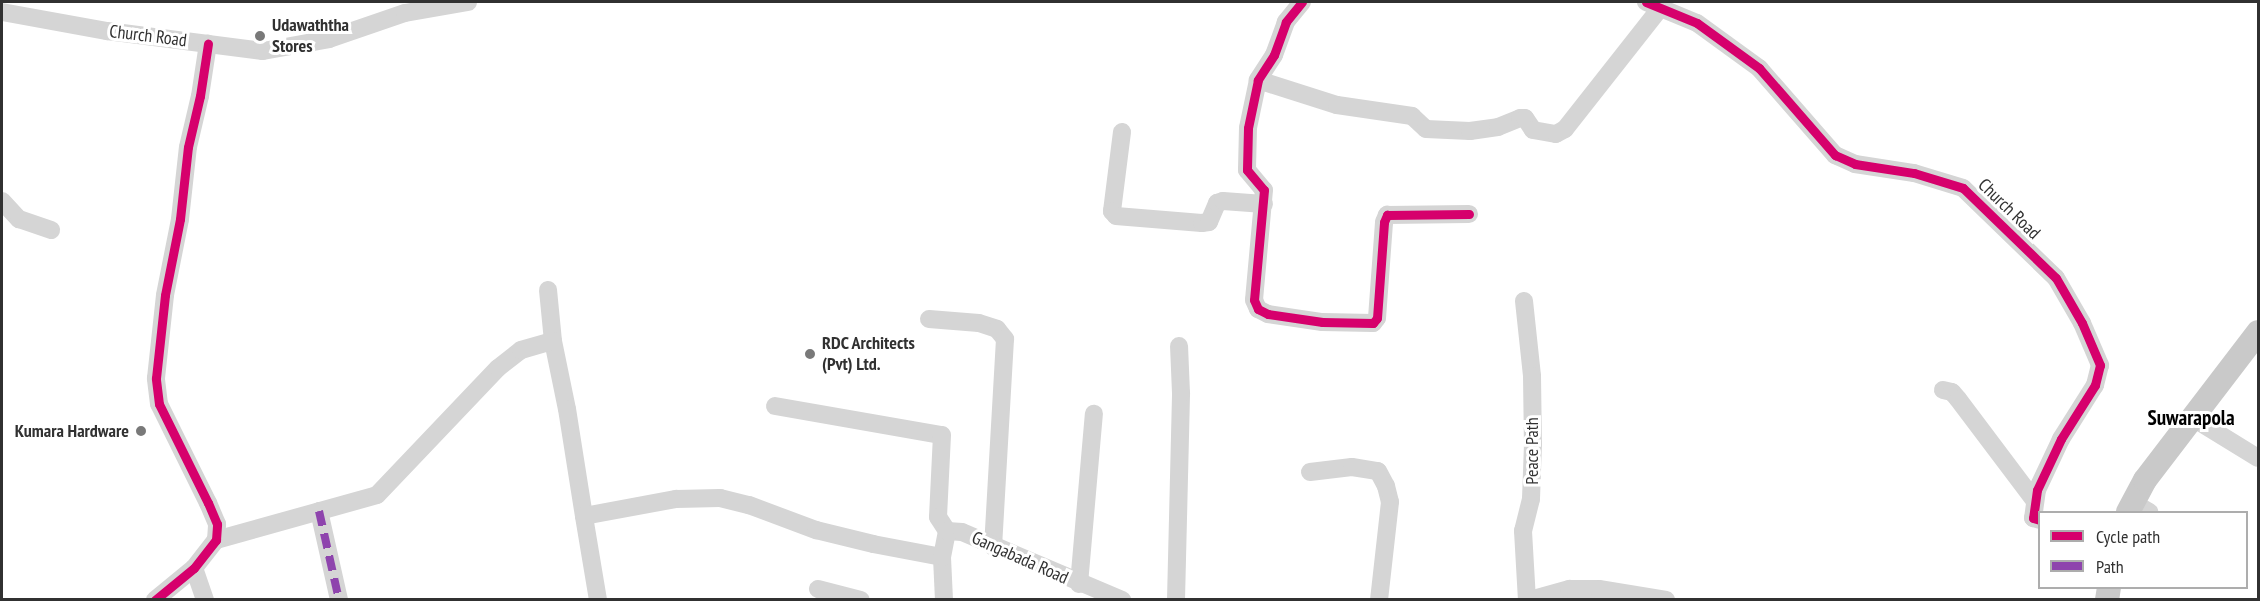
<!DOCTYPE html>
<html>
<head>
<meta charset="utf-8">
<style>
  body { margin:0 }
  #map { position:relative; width:2260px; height:601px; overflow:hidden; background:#fff; font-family:"PT Sans Narrow",sans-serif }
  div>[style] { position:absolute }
  .minor>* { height:18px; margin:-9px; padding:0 9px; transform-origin:9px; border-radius:9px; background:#d5d5d5 }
  .major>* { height:24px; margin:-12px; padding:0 12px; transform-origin:12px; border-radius:12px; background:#c9c9c9 }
  .quiet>* { height:8px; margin-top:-4px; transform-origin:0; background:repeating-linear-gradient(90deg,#8e44ad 0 15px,transparent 0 23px) }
  .cycleway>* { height:9px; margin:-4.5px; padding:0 4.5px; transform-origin:4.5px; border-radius:4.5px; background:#d6006c }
  .dots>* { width:16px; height:16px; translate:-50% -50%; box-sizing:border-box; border:3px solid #fff; border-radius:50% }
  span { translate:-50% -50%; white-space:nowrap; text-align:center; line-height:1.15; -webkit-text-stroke:6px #fff; paint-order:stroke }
  .poi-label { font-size:18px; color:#313131; font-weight:700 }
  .left { translate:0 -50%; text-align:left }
  .right { translate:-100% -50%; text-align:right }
  .street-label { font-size:18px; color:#313131 }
  .quarter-label { font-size:21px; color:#000; font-weight:700 }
  .frame { position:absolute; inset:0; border:3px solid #313131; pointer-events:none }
  .legend { position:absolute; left:2038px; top:511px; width:210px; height:78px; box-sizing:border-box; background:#fff; border:2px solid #adadad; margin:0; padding:8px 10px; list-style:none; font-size:18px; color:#313131 }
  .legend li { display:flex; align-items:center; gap:12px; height:30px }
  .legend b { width:30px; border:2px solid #adadad }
</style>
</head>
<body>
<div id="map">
  <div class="minor">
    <i style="left:1302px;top:2px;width:26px;rotate:129deg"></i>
    <i style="left:1286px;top:22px;width:35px;rotate:110deg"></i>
    <i style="left:1274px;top:55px;width:30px;rotate:123deg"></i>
    <i style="left:1258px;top:80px;width:49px;rotate:101.8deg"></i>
    <i style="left:1248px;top:128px;width:42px;rotate:91.4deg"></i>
    <i style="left:1247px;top:170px;width:26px;rotate:50deg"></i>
    <i style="left:1264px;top:190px;width:110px;rotate:95.2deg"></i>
    <i style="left:1254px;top:300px;width:10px;rotate:66deg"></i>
    <i style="left:1258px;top:309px;width:11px;rotate:27deg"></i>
    <i style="left:1268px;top:314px;width:55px;rotate:8.4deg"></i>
    <i style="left:1322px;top:322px;width:51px;rotate:1.1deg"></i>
    <i style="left:1373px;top:323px;width:6px;rotate:-51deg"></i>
    <i style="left:1377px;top:318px;width:96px;rotate:-85.8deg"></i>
    <i style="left:1384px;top:222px;width:8px;rotate:-67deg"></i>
    <i style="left:1387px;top:215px;width:82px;rotate:-0.7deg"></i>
    <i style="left:1646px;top:2px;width:55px;rotate:22.4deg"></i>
    <i style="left:1697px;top:23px;width:77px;rotate:36deg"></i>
    <i style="left:1759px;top:68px;width:116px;rotate:48.9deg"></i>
    <i style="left:1835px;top:155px;width:22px;rotate:24deg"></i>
    <i style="left:1855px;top:164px;width:60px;rotate:8.7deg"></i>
    <i style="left:1914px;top:173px;width:51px;rotate:17deg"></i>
    <i style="left:1963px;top:188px;width:129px;rotate:44.1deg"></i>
    <i style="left:2056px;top:278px;width:52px;rotate:60deg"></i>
    <i style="left:2082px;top:323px;width:46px;rotate:66.8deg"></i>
    <i style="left:2100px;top:365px;width:21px;rotate:104deg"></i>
    <i style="left:2095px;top:385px;width:64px;rotate:122.2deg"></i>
    <i style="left:2061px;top:439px;width:56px;rotate:115.2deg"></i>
    <i style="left:2037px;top:490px;width:28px;rotate:98deg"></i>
    <i style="left:2033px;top:518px;width:7px;rotate:16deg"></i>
    <i style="left:2px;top:12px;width:107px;rotate:10.3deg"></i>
    <i style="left:107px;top:31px;width:157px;rotate:7.3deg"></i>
    <i style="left:263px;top:51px;width:67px;rotate:-10.3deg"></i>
    <i style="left:329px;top:39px;width:80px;rotate:-18.9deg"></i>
    <i style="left:405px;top:13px;width:64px;rotate:-9.9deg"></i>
    <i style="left:1258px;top:80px;width:83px;rotate:17.6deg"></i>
    <i style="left:1337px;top:105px;width:76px;rotate:8.3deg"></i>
    <i style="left:1412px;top:116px;width:19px;rotate:43deg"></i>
    <i style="left:1426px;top:129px;width:44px;rotate:2.6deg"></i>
    <i style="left:1470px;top:131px;width:28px;rotate:-8deg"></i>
    <i style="left:1498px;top:127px;width:24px;rotate:-22deg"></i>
    <i style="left:1520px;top:118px;width:5px"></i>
    <i style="left:1525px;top:118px;width:14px;rotate:56deg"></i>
    <i style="left:1533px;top:130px;width:23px;rotate:10deg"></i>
    <i style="left:1556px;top:134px;width:10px;rotate:-29deg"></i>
    <i style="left:1565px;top:129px;width:155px;rotate:-51.8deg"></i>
    <i style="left:1122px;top:132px;width:80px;rotate:97.2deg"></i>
    <i style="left:1112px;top:211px;width:6px;rotate:51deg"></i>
    <i style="left:1116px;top:216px;width:86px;rotate:4.7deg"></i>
    <i style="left:1202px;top:223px;width:7px;rotate:-8deg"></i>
    <i style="left:1209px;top:222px;width:21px;rotate:-67deg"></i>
    <i style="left:1217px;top:203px;width:6px;rotate:-18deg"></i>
    <i style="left:1223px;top:201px;width:41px;rotate:4.2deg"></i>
    <i style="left:2px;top:201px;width:25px;rotate:47deg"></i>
    <i style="left:19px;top:219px;width:34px;rotate:19deg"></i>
    <i style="left:548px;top:290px;width:51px;rotate:84.4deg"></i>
    <i style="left:553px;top:341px;width:69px;rotate:78.4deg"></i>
    <i style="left:567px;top:409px;width:108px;rotate:81deg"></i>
    <i style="left:1524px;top:301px;width:75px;rotate:83.9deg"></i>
    <i style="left:1532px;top:376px;width:68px;rotate:89.2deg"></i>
    <i style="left:1533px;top:444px;width:55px;rotate:92.1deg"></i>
    <i style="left:1531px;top:499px;width:33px;rotate:104deg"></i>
    <i style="left:1523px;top:531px;width:69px;rotate:86.7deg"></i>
    <i style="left:929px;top:319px;width:50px;rotate:4.6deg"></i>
    <i style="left:979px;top:323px;width:19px;rotate:18deg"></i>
    <i style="left:997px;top:329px;width:13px;rotate:51deg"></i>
    <i style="left:1005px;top:339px;width:208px;rotate:93.3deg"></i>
    <i style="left:1943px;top:390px;width:9px;rotate:13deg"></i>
    <i style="left:1952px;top:392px;width:9px;rotate:49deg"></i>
    <i style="left:1958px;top:399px;width:126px;rotate:53deg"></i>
    <i style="left:775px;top:406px;width:169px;rotate:9.9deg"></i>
    <i style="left:942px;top:435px;width:82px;rotate:92.8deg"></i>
    <i style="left:938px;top:517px;width:17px;rotate:57deg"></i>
    <i style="left:2193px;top:418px;width:76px;rotate:31.6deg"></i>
    <i style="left:1310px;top:472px;width:42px;rotate:-6.8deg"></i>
    <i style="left:1352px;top:467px;width:26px;rotate:9deg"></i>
    <i style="left:1378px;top:471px;width:17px;rotate:62deg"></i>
    <i style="left:1386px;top:486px;width:16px;rotate:76deg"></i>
    <i style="left:1390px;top:502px;width:99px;rotate:96.4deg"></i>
    <i style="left:2132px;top:502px;width:20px;rotate:30deg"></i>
    <i style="left:319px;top:511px;width:91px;rotate:77.3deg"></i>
    <i style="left:216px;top:540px;width:167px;rotate:-15.6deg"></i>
    <i style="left:377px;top:495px;width:175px;rotate:-46.4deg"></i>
    <i style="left:498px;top:368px;width:29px;rotate:-38deg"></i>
    <i style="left:521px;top:350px;width:33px;rotate:-16deg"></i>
    <i style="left:194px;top:568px;width:34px;rotate:71deg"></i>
    <i style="left:1079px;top:584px;width:171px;rotate:-85deg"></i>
    <i style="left:818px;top:589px;width:44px;rotate:14.3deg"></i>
    <i style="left:155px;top:600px;width:50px;rotate:-39.4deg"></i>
    <i style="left:194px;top:568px;width:36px;rotate:-52deg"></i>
    <i style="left:216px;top:540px;width:16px;rotate:-86deg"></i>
    <i style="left:217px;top:524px;width:23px;rotate:-113deg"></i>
    <i style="left:208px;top:503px;width:110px;rotate:-116.3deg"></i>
    <i style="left:159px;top:404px;width:26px;rotate:-97deg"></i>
    <i style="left:156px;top:378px;width:83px;rotate:-83.8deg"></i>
    <i style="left:165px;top:295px;width:77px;rotate:-78.8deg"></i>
    <i style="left:180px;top:219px;width:72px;rotate:-83.7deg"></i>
    <i style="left:188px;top:147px;width:52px;rotate:-76.8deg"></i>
    <i style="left:200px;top:96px;width:53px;rotate:-81.3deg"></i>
    <i style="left:598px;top:600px;width:85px;rotate:-99.5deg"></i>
    <i style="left:584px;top:516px;width:94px;rotate:-10.5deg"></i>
    <i style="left:676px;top:499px;width:44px;rotate:-1.3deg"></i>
    <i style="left:720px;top:498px;width:30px;rotate:14deg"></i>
    <i style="left:749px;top:505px;width:72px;rotate:20.5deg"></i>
    <i style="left:816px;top:530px;width:59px;rotate:13.8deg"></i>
    <i style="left:873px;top:544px;width:70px;rotate:10.7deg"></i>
    <i style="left:944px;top:600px;width:43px;rotate:-92.7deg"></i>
    <i style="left:942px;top:557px;width:26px;rotate:-79deg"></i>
    <i style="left:947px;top:531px;width:15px;rotate:4deg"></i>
    <i style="left:962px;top:532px;width:174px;rotate:23deg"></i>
    <i style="left:1176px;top:600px;width:207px;rotate:-88.6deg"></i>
    <i style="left:1181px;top:393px;width:47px;rotate:-92.4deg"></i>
    <i style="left:1530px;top:600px;width:41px;rotate:-15.8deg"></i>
    <i style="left:1569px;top:589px;width:30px"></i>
    <i style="left:1599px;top:589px;width:68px;rotate:9.3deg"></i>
  </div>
  <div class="major">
    <i style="left:2128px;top:512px;width:36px;rotate:-62deg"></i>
    <i style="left:2145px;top:480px;width:186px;rotate:-52.6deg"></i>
    <i style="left:2107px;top:600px;width:12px;rotate:-81deg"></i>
  </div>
  <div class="quiet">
    <i style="left:319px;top:511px;width:91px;rotate:77.3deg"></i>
  </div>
  <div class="cycleway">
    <i style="left:1302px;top:2px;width:26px;rotate:129deg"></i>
    <i style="left:1286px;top:22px;width:35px;rotate:110deg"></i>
    <i style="left:1274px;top:55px;width:30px;rotate:123deg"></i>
    <i style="left:1258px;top:80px;width:49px;rotate:101.8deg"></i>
    <i style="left:1248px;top:128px;width:42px;rotate:91.4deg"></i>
    <i style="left:1247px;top:170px;width:26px;rotate:50deg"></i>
    <i style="left:1264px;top:190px;width:110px;rotate:95.2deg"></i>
    <i style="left:1254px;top:300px;width:10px;rotate:66deg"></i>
    <i style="left:1258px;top:309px;width:11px;rotate:27deg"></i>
    <i style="left:1268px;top:314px;width:55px;rotate:8.4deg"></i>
    <i style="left:1322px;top:322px;width:51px;rotate:1.1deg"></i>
    <i style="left:1373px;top:323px;width:6px;rotate:-51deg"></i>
    <i style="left:1377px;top:318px;width:96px;rotate:-85.8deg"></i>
    <i style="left:1384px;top:222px;width:8px;rotate:-67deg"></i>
    <i style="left:1387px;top:215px;width:82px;rotate:-0.7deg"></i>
    <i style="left:1646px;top:2px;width:55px;rotate:22.4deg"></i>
    <i style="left:1697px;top:23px;width:77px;rotate:36deg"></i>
    <i style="left:1759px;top:68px;width:116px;rotate:48.9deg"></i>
    <i style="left:1835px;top:155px;width:22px;rotate:24deg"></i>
    <i style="left:1855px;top:164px;width:60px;rotate:8.7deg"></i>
    <i style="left:1914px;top:173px;width:51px;rotate:17deg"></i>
    <i style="left:1963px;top:188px;width:129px;rotate:44.1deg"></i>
    <i style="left:2056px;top:278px;width:52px;rotate:60deg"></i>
    <i style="left:2082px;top:323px;width:46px;rotate:66.8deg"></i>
    <i style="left:2100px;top:365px;width:21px;rotate:104deg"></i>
    <i style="left:2095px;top:385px;width:64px;rotate:122.2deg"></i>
    <i style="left:2061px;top:439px;width:56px;rotate:115.2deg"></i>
    <i style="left:2037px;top:490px;width:28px;rotate:98deg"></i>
    <i style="left:2033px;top:518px;width:7px;rotate:16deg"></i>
    <i style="left:155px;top:600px;width:50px;rotate:-39.4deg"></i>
    <i style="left:194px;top:568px;width:36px;rotate:-52deg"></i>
    <i style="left:216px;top:540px;width:16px;rotate:-86deg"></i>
    <i style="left:217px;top:524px;width:23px;rotate:-113deg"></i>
    <i style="left:208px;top:503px;width:110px;rotate:-116.3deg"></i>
    <i style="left:159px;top:404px;width:26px;rotate:-97deg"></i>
    <i style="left:156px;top:378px;width:83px;rotate:-83.8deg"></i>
    <i style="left:165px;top:295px;width:77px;rotate:-78.8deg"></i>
    <i style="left:180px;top:219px;width:72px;rotate:-83.7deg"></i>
    <i style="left:188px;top:147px;width:52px;rotate:-76.8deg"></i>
    <i style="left:200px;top:96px;width:53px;rotate:-81.3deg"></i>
  </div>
  <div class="dots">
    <i style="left:260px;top:36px;background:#797979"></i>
    <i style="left:810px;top:354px;background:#797979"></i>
    <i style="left:141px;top:431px;background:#797979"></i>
  </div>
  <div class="poi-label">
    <span class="left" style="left:272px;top:36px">Udawaththa<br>Stores</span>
    <span class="left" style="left:822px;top:354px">RDC Architects<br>(Pvt) Ltd.</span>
    <span class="right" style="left:129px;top:431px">Kumara Hardware</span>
  </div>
  <div class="street-label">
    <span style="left:148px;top:36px;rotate:7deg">Church Road</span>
    <span style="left:2009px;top:209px;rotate:44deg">Church Road</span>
    <span style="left:1532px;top:451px;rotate:-90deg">Peace Path</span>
    <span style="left:1020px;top:558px;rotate:24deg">Gangabada Road</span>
  </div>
  <div class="quarter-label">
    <span style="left:2191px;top:418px">Suwarapola</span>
  </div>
  <div class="frame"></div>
  <ul class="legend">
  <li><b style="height:8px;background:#d6006c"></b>Cycle path</li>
  <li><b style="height:8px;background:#8e44ad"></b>Path</li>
  </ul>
</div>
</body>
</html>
